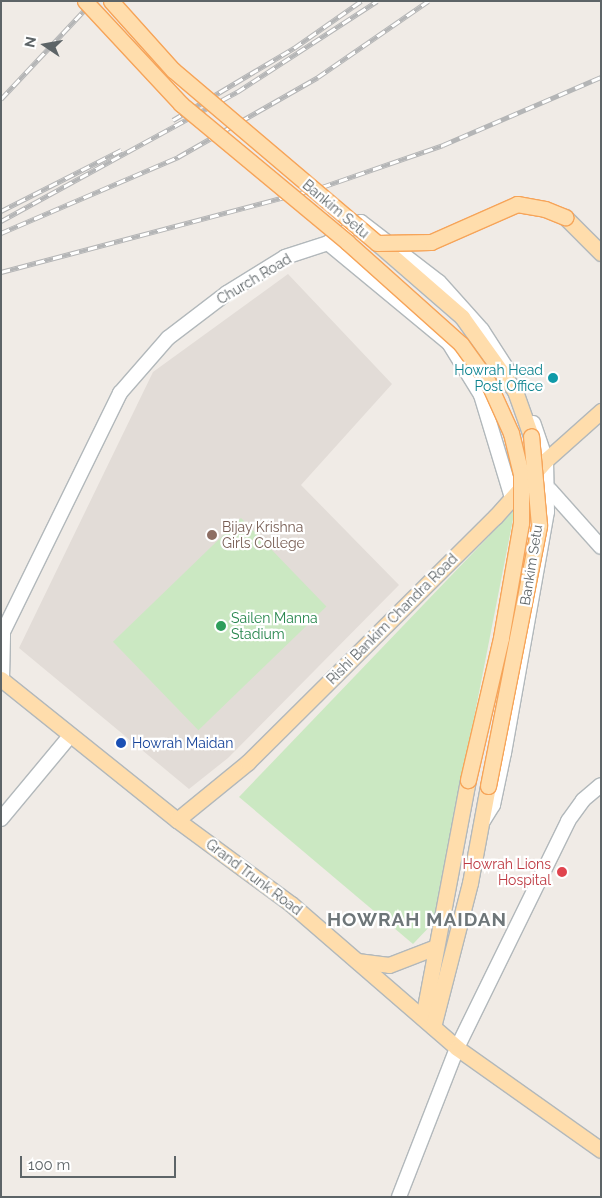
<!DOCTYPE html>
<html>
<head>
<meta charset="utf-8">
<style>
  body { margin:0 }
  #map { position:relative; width:602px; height:1198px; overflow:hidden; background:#f0ebe6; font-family:Raleway,sans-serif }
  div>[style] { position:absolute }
  .education>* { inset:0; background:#e2dcd7 }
  .green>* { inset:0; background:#cbe8c2; transform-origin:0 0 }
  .roads { filter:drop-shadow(1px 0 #b2b8bb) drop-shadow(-1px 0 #b2b8bb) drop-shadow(0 1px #b2b8bb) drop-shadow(0 -1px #b2b8bb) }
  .secondary>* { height:14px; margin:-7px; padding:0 7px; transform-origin:7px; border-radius:7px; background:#fff }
  .primary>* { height:15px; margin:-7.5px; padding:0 7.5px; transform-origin:7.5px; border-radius:7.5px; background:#ffddac }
  .rail>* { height:5px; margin-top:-2.5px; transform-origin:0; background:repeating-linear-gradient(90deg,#fff 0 9px,#b4b5b6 0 18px); box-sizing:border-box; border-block:1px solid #b4b5b6 }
  .bridges { filter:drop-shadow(1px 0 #f6a459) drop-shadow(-1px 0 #f6a459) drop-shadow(0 1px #f6a459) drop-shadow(0 -1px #f6a459) }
  .primary-bridge>* { height:15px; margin:-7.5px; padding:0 7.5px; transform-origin:7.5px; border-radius:7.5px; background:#ffddac }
  .dots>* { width:14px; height:14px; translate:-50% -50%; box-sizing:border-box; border:2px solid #fff; border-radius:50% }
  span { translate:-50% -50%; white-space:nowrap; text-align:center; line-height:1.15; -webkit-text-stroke:4.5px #fff; paint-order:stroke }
  .street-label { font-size:14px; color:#5d6467 }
  .culture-label { font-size:14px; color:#0d838f }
  .right { translate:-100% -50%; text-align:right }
  .education-label { font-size:14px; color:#785e54 }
  .left { translate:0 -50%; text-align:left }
  .leisure-label { font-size:14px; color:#27864d }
  .transit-label { font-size:14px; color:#164399 }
  .health-label { font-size:14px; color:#be3a42 }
  .district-label { font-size:19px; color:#6e7679; font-weight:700; letter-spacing:1px }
  .frame { position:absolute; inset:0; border:2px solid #5d6467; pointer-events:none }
  .north { position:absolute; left:20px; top:20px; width:50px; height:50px; -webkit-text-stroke:4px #fff; paint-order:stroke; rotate:282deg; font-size:14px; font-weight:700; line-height:20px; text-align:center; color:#5d6467 }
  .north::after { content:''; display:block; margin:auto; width:18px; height:22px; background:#5d6467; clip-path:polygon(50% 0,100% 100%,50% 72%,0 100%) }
  .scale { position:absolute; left:20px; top:1156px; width:156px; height:22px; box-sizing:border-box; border:2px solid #5d6467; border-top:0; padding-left:6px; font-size:15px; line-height:18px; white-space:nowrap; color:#5d6467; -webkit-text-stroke:4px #fff; paint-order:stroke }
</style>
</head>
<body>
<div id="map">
  <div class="education">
    <i style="clip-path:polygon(288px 274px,392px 384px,301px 485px,399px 585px,228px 758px,189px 789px,19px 648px,153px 372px)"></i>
  </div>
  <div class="green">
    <i style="clip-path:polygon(515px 509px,434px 922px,413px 944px,239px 797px)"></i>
    <i style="left:241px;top:518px;width:123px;height:178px;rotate:46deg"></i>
  </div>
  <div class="roads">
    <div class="secondary">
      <i style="left:328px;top:243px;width:157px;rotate:39.6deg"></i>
      <i style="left:449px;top:343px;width:61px;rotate:58.4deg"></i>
      <i style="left:481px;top:395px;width:108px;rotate:73.2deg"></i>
      <i style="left:512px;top:498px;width:9px;rotate:-13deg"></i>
      <i style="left:550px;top:490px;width:76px;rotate:48.2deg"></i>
      <i style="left:1px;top:636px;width:271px;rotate:-63.9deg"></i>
      <i style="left:120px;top:393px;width:73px;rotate:-48.9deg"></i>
      <i style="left:168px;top:338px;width:74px;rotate:-37.3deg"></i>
      <i style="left:227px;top:293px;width:68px;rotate:-31.8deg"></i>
      <i style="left:285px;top:257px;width:45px;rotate:-18deg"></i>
      <i style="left:328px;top:243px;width:39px;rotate:-32deg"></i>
      <i style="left:361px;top:222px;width:98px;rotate:37.6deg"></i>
      <i style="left:439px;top:282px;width:64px;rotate:48.1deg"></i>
      <i style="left:482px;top:330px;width:50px;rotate:57.3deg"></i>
      <i style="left:2px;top:680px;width:45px;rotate:-88.7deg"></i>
      <i style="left:1px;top:819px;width:108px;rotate:-50.3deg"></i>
      <i style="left:483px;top:821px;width:19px;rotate:-58deg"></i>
      <i style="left:493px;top:805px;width:53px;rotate:-78.1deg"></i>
      <i style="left:504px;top:753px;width:245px;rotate:-79.9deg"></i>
      <i style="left:547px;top:512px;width:52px;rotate:-91.1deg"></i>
      <i style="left:546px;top:460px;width:39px;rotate:-109deg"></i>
      <i style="left:399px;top:1197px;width:160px;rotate:-68.7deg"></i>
      <i style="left:457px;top:1048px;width:253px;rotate:-63.9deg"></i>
      <i style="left:568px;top:821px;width:26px;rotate:-54deg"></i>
      <i style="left:583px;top:800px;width:23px;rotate:-40deg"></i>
    </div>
    <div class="primary">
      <i style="left:565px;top:217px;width:51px;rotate:45deg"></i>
      <i style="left:377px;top:243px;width:113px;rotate:41deg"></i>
      <i style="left:462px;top:317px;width:91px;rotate:54.4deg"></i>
      <i style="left:515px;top:391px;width:48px;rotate:70.4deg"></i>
      <i style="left:1px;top:679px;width:226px;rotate:38.7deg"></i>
      <i style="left:177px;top:820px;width:142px;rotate:36.4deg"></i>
      <i style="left:291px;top:904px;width:220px;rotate:40.9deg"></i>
      <i style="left:457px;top:1048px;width:176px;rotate:35.3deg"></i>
      <i style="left:177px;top:820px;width:92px;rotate:-39.2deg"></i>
      <i style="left:248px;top:762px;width:348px;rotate:-44.8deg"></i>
      <i style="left:495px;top:517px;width:76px;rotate:-48.2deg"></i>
      <i style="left:546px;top:460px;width:74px;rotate:-41.7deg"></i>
      <i style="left:357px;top:961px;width:32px;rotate:7deg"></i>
      <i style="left:389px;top:965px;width:50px;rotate:-21deg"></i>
      <i style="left:423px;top:1018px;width:242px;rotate:-79.3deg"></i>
      <i style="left:433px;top:1027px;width:149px;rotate:-75.6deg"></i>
      <i style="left:470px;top:883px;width:99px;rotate:-79.5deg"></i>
    </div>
  </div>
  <div class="rail">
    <i style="left:1px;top:99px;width:134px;rotate:-46.8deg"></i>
    <i style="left:173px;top:120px;width:141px;rotate:-30.8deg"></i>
    <i style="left:294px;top:48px;width:82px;rotate:-35deg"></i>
    <i style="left:1px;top:211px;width:135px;rotate:-26.9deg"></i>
    <i style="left:1px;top:221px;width:269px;rotate:-28.7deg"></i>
    <i style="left:237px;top:92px;width:167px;rotate:-33deg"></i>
    <i style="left:1px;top:233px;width:193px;rotate:-23.2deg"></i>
    <i style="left:178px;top:157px;width:161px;rotate:-29.7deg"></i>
    <i style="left:318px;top:77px;width:134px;rotate:-34.6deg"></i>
    <i style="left:1px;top:272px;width:332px;rotate:-14.8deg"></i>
    <i style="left:322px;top:187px;width:128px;rotate:-19.1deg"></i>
    <i style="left:443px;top:145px;width:172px;rotate:-23.3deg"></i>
  </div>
  <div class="bridges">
    <div class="primary-bridge">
      <i style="left:85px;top:1px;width:141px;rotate:47deg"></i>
      <i style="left:181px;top:104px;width:216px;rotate:39.7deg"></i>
      <i style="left:347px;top:242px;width:153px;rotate:41.8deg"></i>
      <i style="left:461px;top:344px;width:44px;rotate:54.2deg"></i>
      <i style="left:487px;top:380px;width:58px;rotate:65.6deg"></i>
      <i style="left:511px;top:433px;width:42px;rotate:76.3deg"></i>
      <i style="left:521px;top:474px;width:49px;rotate:90deg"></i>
      <i style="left:521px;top:523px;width:117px;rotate:99.9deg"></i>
      <i style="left:501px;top:638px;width:146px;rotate:103.1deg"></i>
      <i style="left:111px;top:1px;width:93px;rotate:48.1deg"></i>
      <i style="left:173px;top:70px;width:267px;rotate:40.3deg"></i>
      <i style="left:377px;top:243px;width:54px;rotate:-1.1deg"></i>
      <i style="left:431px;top:242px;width:94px;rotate:-23.8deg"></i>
      <i style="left:517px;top:204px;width:28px;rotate:10deg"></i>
      <i style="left:545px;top:209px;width:22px;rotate:22deg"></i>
      <i style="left:488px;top:786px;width:266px;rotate:-78.9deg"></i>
      <i style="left:539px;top:525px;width:89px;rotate:-95.1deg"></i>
    </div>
  </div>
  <div class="dots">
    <i style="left:553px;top:378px;background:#0f9aa8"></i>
    <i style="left:212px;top:535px;background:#8d6e63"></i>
    <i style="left:221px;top:626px;background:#2e9e5b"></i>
    <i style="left:121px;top:743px;background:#1a4fb4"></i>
    <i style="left:562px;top:872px;background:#e0444e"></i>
  </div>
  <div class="street-label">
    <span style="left:336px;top:209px;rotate:40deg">Bankim Setu</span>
    <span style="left:254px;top:279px;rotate:-31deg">Church Road</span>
    <span style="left:531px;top:565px;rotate:-81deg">Bankim Setu</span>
    <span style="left:392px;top:619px;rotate:-45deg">Rishi Bankim Chandra Road</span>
    <span style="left:254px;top:877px;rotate:37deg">Grand Trunk Road</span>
  </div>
  <div class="culture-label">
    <span class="right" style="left:543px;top:378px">Howrah Head<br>Post Office</span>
  </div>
  <div class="education-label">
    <span class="left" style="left:222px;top:535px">Bijay Krishna<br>Girls College</span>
  </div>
  <div class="leisure-label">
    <span class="left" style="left:231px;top:626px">Sailen Manna<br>Stadium</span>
  </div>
  <div class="transit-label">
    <span class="left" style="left:132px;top:743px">Howrah Maidan</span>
  </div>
  <div class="health-label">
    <span class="right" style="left:551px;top:872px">Howrah Lions<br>Hospital</span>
  </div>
  <div class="district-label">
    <span style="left:417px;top:920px">HOWRAH MAIDAN</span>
  </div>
  <div class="frame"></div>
  <div class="north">N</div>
  <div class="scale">100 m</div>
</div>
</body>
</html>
